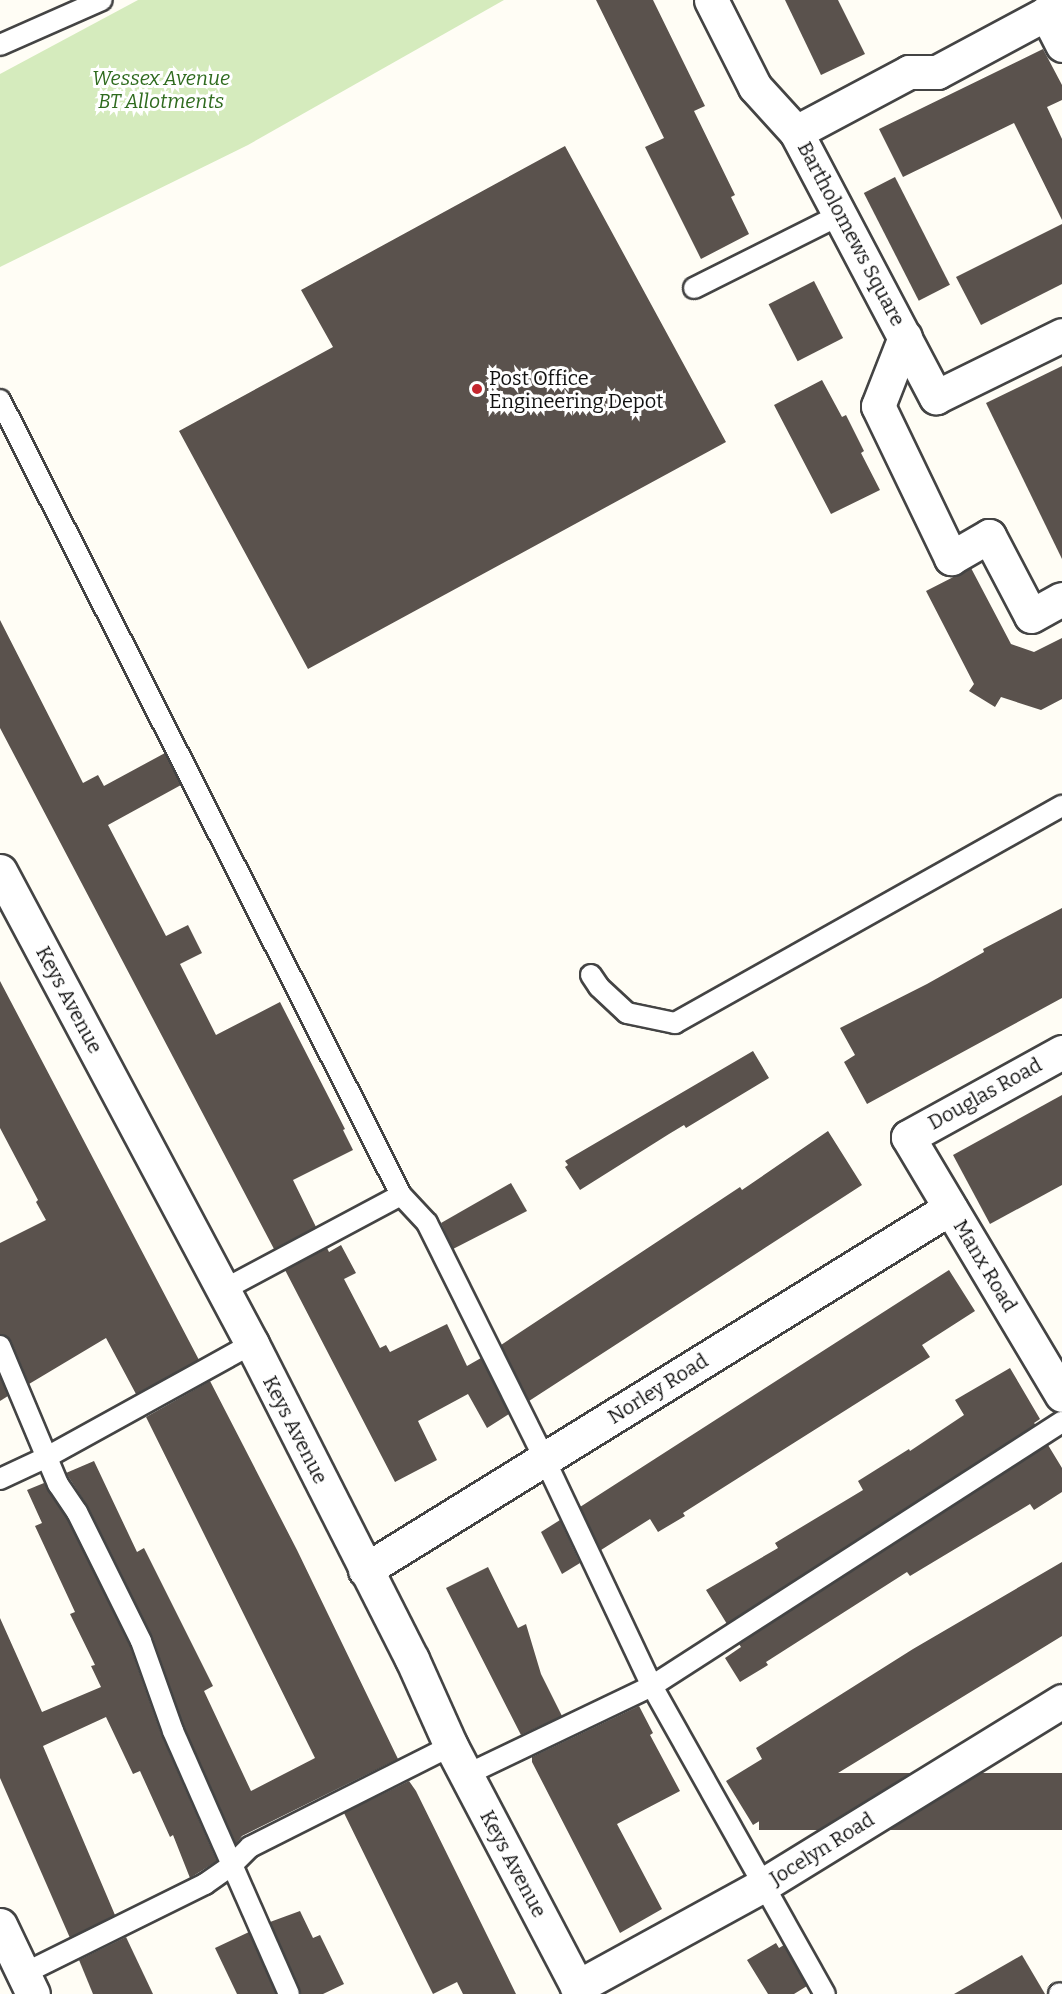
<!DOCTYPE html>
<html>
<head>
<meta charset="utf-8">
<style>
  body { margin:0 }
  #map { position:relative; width:1062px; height:1994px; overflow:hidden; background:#fffdf5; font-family:Bitter,serif }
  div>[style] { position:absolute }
  .green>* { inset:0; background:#d5ebbd }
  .building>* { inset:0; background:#5a524d; transform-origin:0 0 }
  .roads { filter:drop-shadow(2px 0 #444) drop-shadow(-2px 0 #444) drop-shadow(0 2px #444) drop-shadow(0 -2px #444) }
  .lane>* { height:20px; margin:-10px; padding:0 10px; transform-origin:10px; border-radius:10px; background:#fff }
  .street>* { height:33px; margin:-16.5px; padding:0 16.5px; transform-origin:16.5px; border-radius:16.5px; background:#fff }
  .dots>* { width:16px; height:16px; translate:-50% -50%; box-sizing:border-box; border:3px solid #fff; border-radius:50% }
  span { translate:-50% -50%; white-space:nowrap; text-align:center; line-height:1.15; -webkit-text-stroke:6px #fff; paint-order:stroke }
  .park-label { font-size:20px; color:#2f6b1f; font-style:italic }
  .street-label { font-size:20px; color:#111 }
  .poi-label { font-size:20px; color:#111 }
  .left { translate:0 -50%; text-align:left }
</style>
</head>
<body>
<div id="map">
  <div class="green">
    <i style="clip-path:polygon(138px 0,504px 0,248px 145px,0 267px,0 74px)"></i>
  </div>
  <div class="building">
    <i style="clip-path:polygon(596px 0,653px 0,705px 106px,694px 111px,735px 195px,731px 197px,749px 234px,701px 259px,645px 147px,664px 138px)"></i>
    <i style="clip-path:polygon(785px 0,838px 0,865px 54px,821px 75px)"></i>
    <i style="clip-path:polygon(1043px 49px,1062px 85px,1062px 100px,1047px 107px,1062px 139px,1062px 220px,1014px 123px,903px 177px,879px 129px)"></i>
    <i style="clip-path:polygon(565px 146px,726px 442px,308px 669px,179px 431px,333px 347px,301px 290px)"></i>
    <i style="left:895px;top:177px;width:121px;height:35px;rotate:63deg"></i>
    <i style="clip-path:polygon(1062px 224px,1062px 284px,981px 325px,956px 277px)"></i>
    <i style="left:814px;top:281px;width:64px;height:51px;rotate:63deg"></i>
    <i style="clip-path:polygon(1062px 366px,1062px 559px,986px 403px)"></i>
    <i style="clip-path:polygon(822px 380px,842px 417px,846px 415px,864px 451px,861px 453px,880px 490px,831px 514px,774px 405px)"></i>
    <i style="clip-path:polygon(971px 568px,1011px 644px,1034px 652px,1062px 638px,1062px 699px,1041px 710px,1001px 697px,995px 707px,969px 691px,974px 684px,926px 591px)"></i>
    <i style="clip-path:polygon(0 620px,83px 783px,98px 775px,104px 786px,165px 753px,181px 785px,108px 825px,166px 936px,188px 925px,202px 953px,180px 964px,216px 1035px,280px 1002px,345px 1129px,343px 1130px,353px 1150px,293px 1180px,316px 1227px,274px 1249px,0 728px)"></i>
    <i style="clip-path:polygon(1062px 908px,1062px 998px,867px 1104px,844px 1062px,855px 1055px,840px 1028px,927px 984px,984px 952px,983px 949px)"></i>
    <i style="clip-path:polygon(0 981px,199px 1360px,136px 1394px,106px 1338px,29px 1384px,11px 1341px,0 1334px,0 1243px,46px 1220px,36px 1202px,38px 1200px,0 1128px)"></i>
    <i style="clip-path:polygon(753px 1051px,769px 1078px,686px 1128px,684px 1125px,669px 1134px,580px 1190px,565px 1167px,568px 1165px,565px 1161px)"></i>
    <i style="clip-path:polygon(1062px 1095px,1062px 1185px,990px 1224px,953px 1155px)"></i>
    <i style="clip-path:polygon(828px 1131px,862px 1185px,529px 1401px,501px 1345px,740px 1187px,742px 1190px)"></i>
    <i style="clip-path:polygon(511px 1183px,527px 1211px,453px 1249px,441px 1223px)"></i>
    <i style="clip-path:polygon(341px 1245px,356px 1273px,344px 1279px,380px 1348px,386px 1345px,390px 1352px,447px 1324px,467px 1366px,481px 1358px,509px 1414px,487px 1428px,468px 1394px,418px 1421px,437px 1460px,395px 1482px,285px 1270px,327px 1248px,329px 1252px)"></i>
    <i style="clip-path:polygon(949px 1270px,975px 1311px,922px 1345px,930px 1357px,683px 1513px,685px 1516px,658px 1532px,650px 1519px,601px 1550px,580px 1507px)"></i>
    <i style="clip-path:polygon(1010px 1368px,1040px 1419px,1034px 1423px,1036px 1425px,727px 1624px,706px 1590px,778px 1548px,775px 1543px,863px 1490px,858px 1481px,909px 1449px,910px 1451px,964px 1415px,955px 1400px)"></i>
    <i style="clip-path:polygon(0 1377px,8px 1396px,0 1401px)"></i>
    <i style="clip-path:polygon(210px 1381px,297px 1550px,398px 1759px,242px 1836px,236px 1844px,184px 1727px,152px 1636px,88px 1507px,66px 1473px,94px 1461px,137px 1552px,144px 1548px,213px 1686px,204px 1691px,251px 1791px,315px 1758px,146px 1417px)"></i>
    <i style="clip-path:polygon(1048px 1445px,1062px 1468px,1062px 1492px,1034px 1510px,1030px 1504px,910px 1576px,907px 1572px,766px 1662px,768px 1665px,740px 1682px,725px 1658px,741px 1647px,739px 1644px)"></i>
    <i style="clip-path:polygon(44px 1483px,67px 1518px,130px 1646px,162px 1736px,217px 1861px,190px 1878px,173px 1835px,170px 1837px,140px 1771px,133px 1774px,106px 1717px,43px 1746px,115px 1915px,70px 1938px,0 1778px,0 1618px,42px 1712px,101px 1687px,91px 1666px,95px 1665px,70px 1614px,75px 1612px,35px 1526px,42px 1523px,27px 1490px)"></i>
    <i style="clip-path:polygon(560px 1520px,580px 1563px,562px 1574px,541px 1532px)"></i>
    <i style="clip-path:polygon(1062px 1562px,1062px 1636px,753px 1825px,726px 1781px,762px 1759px,756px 1748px,913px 1649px)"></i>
    <i style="clip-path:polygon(488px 1567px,518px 1628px,526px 1624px,541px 1674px,562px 1716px,521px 1735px,446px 1588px)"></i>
    <i style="clip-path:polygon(639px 1706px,653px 1733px,650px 1735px,680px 1791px,617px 1824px,662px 1909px,620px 1933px,532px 1762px,532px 1757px)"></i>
    <i style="left:1062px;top:1773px;width:57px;height:303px;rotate:90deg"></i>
    <i style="clip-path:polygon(409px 1781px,416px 1791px,516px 1994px,463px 1994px,457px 1982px,433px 1994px,417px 1962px,344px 1813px)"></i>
    <i style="clip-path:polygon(300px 1911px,313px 1938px,320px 1935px,344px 1984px,323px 1994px,301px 1994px,270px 1922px)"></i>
    <i style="clip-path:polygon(249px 1932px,276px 1994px,237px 1994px,215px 1948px)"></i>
    <i style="clip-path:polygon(126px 1937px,153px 1994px,93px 1994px,79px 1960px)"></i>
    <i style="clip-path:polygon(776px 1943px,779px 1948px,784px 1945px,807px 1986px,794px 1994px,768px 1994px,747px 1960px)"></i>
    <i style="clip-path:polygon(1022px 1955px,1045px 1994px,954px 1994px)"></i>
  </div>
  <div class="roads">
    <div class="lane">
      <i style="left:0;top:45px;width:111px;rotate:-23.8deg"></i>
      <i style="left:694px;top:288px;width:163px;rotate:-26.6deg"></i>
      <i style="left:0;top:400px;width:890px;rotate:63.23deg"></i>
      <i style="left:401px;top:1195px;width:202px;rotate:151.9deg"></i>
      <i style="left:591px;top:975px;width:14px;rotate:56deg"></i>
      <i style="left:599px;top:987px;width:38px;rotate:43deg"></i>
      <i style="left:627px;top:1013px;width:49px;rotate:11.8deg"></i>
      <i style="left:675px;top:1023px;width:444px;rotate:-29.3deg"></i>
      <i style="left:401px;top:1195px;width:38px;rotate:47deg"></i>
      <i style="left:427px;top:1223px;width:265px;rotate:63.5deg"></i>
      <i style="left:545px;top:1460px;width:250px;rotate:64.7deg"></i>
      <i style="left:652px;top:1686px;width:353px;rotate:60.7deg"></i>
      <i style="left:0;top:1346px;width:150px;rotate:67.2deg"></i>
      <i style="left:58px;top:1484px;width:34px;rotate:56deg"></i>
      <i style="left:77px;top:1512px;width:144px;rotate:63.6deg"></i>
      <i style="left:141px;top:1641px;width:96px;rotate:70.4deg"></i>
      <i style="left:173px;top:1731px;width:287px;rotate:66.2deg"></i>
      <i style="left:0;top:1479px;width:52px;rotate:-25.1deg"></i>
      <i style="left:47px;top:1457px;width:234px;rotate:-28.9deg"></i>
      <i style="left:466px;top:1775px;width:206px;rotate:-25.6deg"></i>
      <i style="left:652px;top:1686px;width:488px;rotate:-32.8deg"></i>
      <i style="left:23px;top:1974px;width:203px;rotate:-26.3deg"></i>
      <i style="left:205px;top:1884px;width:32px;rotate:-35deg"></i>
      <i style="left:231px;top:1866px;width:27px;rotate:-45deg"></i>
      <i style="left:250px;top:1847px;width:225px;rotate:-26.7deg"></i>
      <i style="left:1059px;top:1994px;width:1px;rotate:-45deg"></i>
    </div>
    <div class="street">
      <i style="left:711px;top:0;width:97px;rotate:63.2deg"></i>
      <i style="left:755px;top:87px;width:61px;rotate:47.7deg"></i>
      <i style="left:1062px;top:5px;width:142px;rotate:151.8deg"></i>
      <i style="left:937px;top:72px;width:28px;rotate:180deg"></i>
      <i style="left:909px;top:72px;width:128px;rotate:152deg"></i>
      <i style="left:796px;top:132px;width:300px;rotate:62.2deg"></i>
      <i style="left:936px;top:397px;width:140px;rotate:-26.2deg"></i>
      <i style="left:1046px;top:13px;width:36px;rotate:63deg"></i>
      <i style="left:905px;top:337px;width:74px;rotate:111.4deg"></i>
      <i style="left:878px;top:406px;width:169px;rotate:64.3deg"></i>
      <i style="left:951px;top:558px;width:44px;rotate:-30.1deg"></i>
      <i style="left:989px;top:536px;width:90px;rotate:62.3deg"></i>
      <i style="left:1031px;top:616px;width:35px;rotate:-29deg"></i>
      <i style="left:0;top:871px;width:536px;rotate:61.95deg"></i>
      <i style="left:252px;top:1344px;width:353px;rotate:63.1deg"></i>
      <i style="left:412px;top:1659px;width:95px;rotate:65.9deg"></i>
      <i style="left:451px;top:1746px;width:280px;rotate:62.3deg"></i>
      <i style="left:1062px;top:1052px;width:176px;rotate:151.1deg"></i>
      <i style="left:908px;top:1137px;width:300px;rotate:59.2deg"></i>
      <i style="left:365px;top:1570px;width:688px;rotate:-31.75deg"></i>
      <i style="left:0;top:1925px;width:76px;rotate:64.4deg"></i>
      <i style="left:577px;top:1987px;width:212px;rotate:-28.7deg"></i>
      <i style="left:763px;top:1885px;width:351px;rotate:-31.6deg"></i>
    </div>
  </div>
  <div class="dots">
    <i style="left:477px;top:389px;background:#c4262e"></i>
  </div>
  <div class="park-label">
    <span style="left:161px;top:90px">Wessex Avenue<br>BT Allotments</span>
  </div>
  <div class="street-label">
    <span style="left:851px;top:234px;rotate:62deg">Bartholomews Square</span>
    <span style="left:69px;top:1000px;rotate:62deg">Keys Avenue</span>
    <span style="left:985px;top:1094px;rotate:-29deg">Douglas Road</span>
    <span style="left:985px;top:1266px;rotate:59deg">Manx Road</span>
    <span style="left:658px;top:1389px;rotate:-32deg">Norley Road</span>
    <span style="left:295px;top:1430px;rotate:63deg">Keys Avenue</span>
    <span style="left:822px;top:1849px;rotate:-32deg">Jocelyn Road</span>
    <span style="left:513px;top:1864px;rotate:62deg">Keys Avenue</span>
  </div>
  <div class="poi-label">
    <span class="left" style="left:489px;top:390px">Post Office<br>Engineering Depot</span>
  </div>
</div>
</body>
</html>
